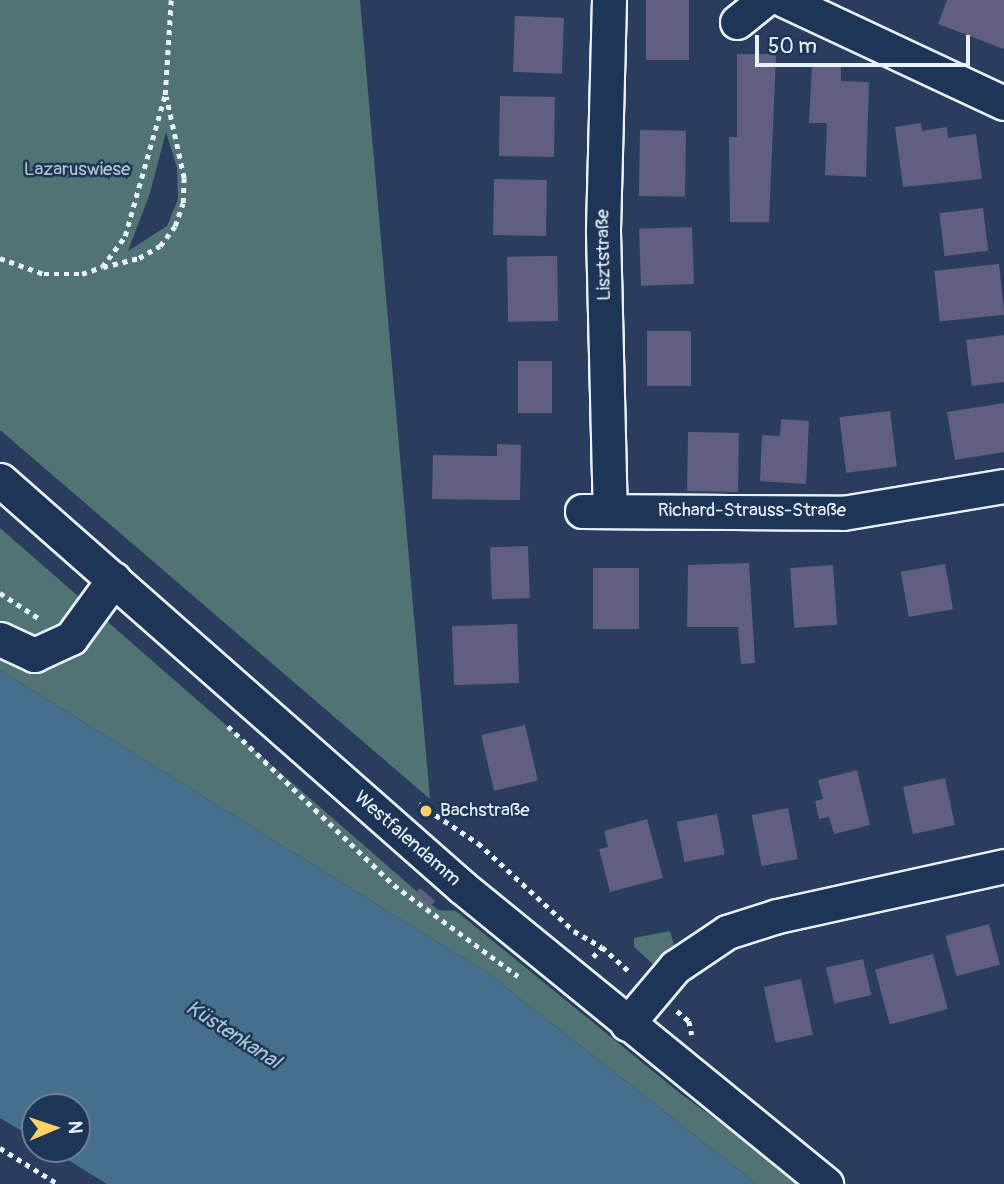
<!DOCTYPE html>
<html>
<head>
<meta charset="utf-8">
<style>
  body { margin:0 }
  #map { position:relative; width:1004px; height:1184px; overflow:hidden; background:#2a3d5f; font-family:Pangolin,sans-serif }
  div>[style] { position:absolute }
  .green>* { inset:0; background:#527374 }
  .water>* { inset:0; background:#456f8d }
  .building>* { inset:0; background:#605f80; transform-origin:0 0 }
  .path>* { height:4.5px; margin-top:-2.25px; transform-origin:0; background:repeating-linear-gradient(90deg,#e8f1f8 0 5px,transparent 0 10px) }
  .roads { filter:drop-shadow(2px 0 #e8f1f8) drop-shadow(-2px 0 #e8f1f8) drop-shadow(0 2px #e8f1f8) drop-shadow(0 -2px #e8f1f8) }
  .minor>* { height:33px; margin:-16.5px; padding:0 16.5px; transform-origin:16.5px; border-radius:16.5px; background:#1d3557 }
  .dots>* { width:19px; height:19px; translate:-50% -50%; box-sizing:border-box; border:4px solid #1d3557; border-radius:50% }
  span { translate:-50% -50%; white-space:nowrap; text-align:center; line-height:1.15; -webkit-text-stroke:5px #1d3557; paint-order:stroke }
  .park-label { font-size:19px; color:#b4c5ca }
  .street-label { font-size:19px; color:#e8f1f8 }
  .poi-label { font-size:19px; color:#e8f1f8 }
  .left { translate:0 -50%; text-align:left }
  .water-label { font-size:21px; color:#afc4d3; font-style:italic }
  .north { position:absolute; left:21px; top:1093px; width:70px; height:70px; box-sizing:border-box; background:#1d3557; border:2px solid #6e8097; border-radius:50%; rotate:88deg; font-size:19px; font-weight:700; line-height:28px; text-align:center; color:#e8f1f8 }
  .north::after { content:''; display:block; margin:auto; width:24px; height:32px; background:#ffd166; clip-path:polygon(50% 0,100% 100%,50% 72%,0 100%) }
  .scale { position:absolute; left:755px; top:35px; width:215px; height:32px; box-sizing:border-box; border:4px solid #e8f1f8; border-top:0; padding-left:9px; font-size:21px; line-height:24px; white-space:nowrap; color:#e8f1f8; -webkit-text-stroke:5px #1d3557; paint-order:stroke }
</style>
</head>
<body>
<div id="map">
  <div class="green">
    <i style="clip-path:polygon(evenodd,0 0,360px 0,430px 799px,0 430px,0 0,166px 132px,177px 168px,178px 199px,167px 226px,128px 251px,150px 193px,166px 132px)"></i>
    <i style="clip-path:polygon(0 528px,438px 910px,456px 911px,681px 1094px,805px 1184px,757px 1184px,489px 974px,0 670px)"></i>
    <i style="clip-path:polygon(670px 931px,674px 945px,653px 964px,634px 947px,634px 938px)"></i>
  </div>
  <div class="water">
    <i style="clip-path:polygon(0 670px,489px 974px,757px 1184px,107px 1184px,50px 1149px,77px 1149px,77px 1107px,35px 1107px,35px 1139px,0 1118px)"></i>
  </div>
  <div class="building">
    <i style="left:646px;top:0;width:43px;height:60px"></i>
    <i style="clip-path:polygon(947px 0,1004px 0,1004px 49px,938px 24px)"></i>
    <i style="left:515px;top:16px;width:49px;height:56px;rotate:2deg"></i>
    <i style="clip-path:polygon(737px 54px,776px 54px,769px 222px,730px 222px,729px 137px,737px 137px)"></i>
    <i style="clip-path:polygon(812px 63px,841px 64px,841px 81px,869px 82px,866px 177px,825px 175px,827px 123px,809px 123px)"></i>
    <i style="left:500px;top:96px;width:55px;height:60px;rotate:1deg"></i>
    <i style="clip-path:polygon(921px 123px,922px 131px,947px 127px,948px 138px,976px 134px,982px 179px,903px 187px,895px 127px)"></i>
    <i style="left:640px;top:130px;width:46px;height:66px;rotate:1deg"></i>
    <i style="left:494px;top:179px;width:53px;height:56px;rotate:1deg"></i>
    <i style="left:983px;top:208px;width:43px;height:44px;rotate:83deg"></i>
    <i style="left:692px;top:227px;width:57px;height:53px;rotate:88deg"></i>
    <i style="left:557px;top:256px;width:65px;height:50px;rotate:89deg"></i>
    <i style="left:999px;top:264px;width:51px;height:65px;rotate:84deg"></i>
    <i style="left:647px;top:331px;width:44px;height:55px"></i>
    <i style="clip-path:polygon(1004px 335px,1004px 382px,972px 386px,966px 340px)"></i>
    <i style="left:518px;top:361px;width:34px;height:52px"></i>
    <i style="clip-path:polygon(1004px 403px,1004px 452px,955px 460px,947px 412px)"></i>
    <i style="left:890px;top:411px;width:56px;height:51px;rotate:83deg"></i>
    <i style="clip-path:polygon(781px 419px,809px 421px,806px 484px,760px 481px,762px 435px,780px 436px)"></i>
    <i style="left:688px;top:432px;width:51px;height:59px;rotate:1deg"></i>
    <i style="clip-path:polygon(497px 444px,521px 445px,520px 500px,432px 499px,433px 455px,497px 456px)"></i>
    <i style="left:528px;top:546px;width:52px;height:38px;rotate:88deg"></i>
    <i style="clip-path:polygon(749px 563px,755px 663px,741px 664px,738px 627px,687px 627px,688px 565px)"></i>
    <i style="left:945px;top:564px;width:46px;height:45px;rotate:80deg"></i>
    <i style="left:833px;top:565px;width:60px;height:43px;rotate:86deg"></i>
    <i style="left:593px;top:568px;width:46px;height:61px"></i>
    <i style="left:517px;top:624px;width:59px;height:65px;rotate:88deg"></i>
    <i style="left:525px;top:725px;width:57px;height:45px;rotate:77deg"></i>
    <i style="clip-path:polygon(857px 770px,870px 825px,834px 834px,829px 817px,819px 819px,815px 801px,823px 799px,818px 780px)"></i>
    <i style="left:945px;top:778px;width:48px;height:43px;rotate:78deg"></i>
    <i style="left:788px;top:808px;width:52px;height:37px;rotate:79deg"></i>
    <i style="left:717px;top:814px;width:41px;height:41px;rotate:79deg"></i>
    <i style="clip-path:polygon(647px 819px,663px 878px,610px 892px,599px 849px,608px 847px,604px 831px)"></i>
    <i style="left:420px;top:888px;width:20px;height:7px;rotate:41deg"></i>
    <i style="left:989px;top:924px;width:42px;height:45px;rotate:75deg"></i>
    <i style="left:933px;top:954px;width:57px;height:60px;rotate:75deg"></i>
    <i style="left:863px;top:959px;width:37px;height:38px;rotate:77deg"></i>
    <i style="left:801px;top:979px;width:57px;height:38px;rotate:78deg"></i>
  </div>
  <div class="path">
    <i style="left:0;top:258px;width:47px;rotate:20deg"></i>
    <i style="left:44px;top:274px;width:38px"></i>
    <i style="left:82px;top:274px;width:21px;rotate:-19deg"></i>
    <i style="left:102px;top:267px;width:39px;rotate:-53deg"></i>
    <i style="left:125px;top:236px;width:147px;rotate:-74.2deg"></i>
    <i style="left:165px;top:95px;width:95px;rotate:-86.4deg"></i>
    <i style="left:103px;top:267px;width:37px;rotate:-14deg"></i>
    <i style="left:139px;top:258px;width:24px;rotate:-30deg"></i>
    <i style="left:160px;top:246px;width:25px;rotate:-53deg"></i>
    <i style="left:175px;top:226px;width:24px;rotate:-71deg"></i>
    <i style="left:183px;top:203px;width:25px;rotate:-88deg"></i>
    <i style="left:184px;top:178px;width:83px;rotate:-102.5deg"></i>
    <i style="left:0;top:593px;width:48px;rotate:33deg"></i>
    <i style="left:228px;top:726px;width:230px;rotate:43.8deg"></i>
    <i style="left:394px;top:885px;width:154px;rotate:36.3deg"></i>
    <i style="left:419px;top:804px;width:71px;rotate:33.5deg"></i>
    <i style="left:478px;top:843px;width:130px;rotate:42.5deg"></i>
    <i style="left:574px;top:931px;width:32px;rotate:30deg"></i>
    <i style="left:593px;top:957px;width:13px;rotate:-48deg"></i>
    <i style="left:602px;top:947px;width:38px;rotate:42deg"></i>
    <i style="left:677px;top:1011px;width:16px;rotate:40deg"></i>
    <i style="left:689px;top:1021px;width:14px;rotate:78deg"></i>
    <i style="left:0;top:1148px;width:68px;rotate:31.8deg"></i>
  </div>
  <div class="roads">
    <div class="minor">
      <i style="left:609px;top:0;width:232px;rotate:91.5deg"></i>
      <i style="left:603px;top:232px;width:279px;rotate:88.6deg"></i>
      <i style="left:784px;top:0;width:243px;rotate:25.1deg"></i>
      <i style="left:737px;top:22px;width:35px;rotate:-39deg"></i>
      <i style="left:0;top:480px;width:616px;rotate:41.38deg"></i>
      <i style="left:462px;top:887px;width:470px;rotate:39.2deg"></i>
      <i style="left:582px;top:511px;width:261px;rotate:0.4deg"></i>
      <i style="left:843px;top:513px;width:163px;rotate:-9.5deg"></i>
      <i style="left:0;top:639px;width:38px;rotate:25deg"></i>
      <i style="left:34px;top:655px;width:41px;rotate:-24.7deg"></i>
      <i style="left:71px;top:638px;width:73px;rotate:-53.9deg"></i>
      <i style="left:627px;top:1024px;width:75px;rotate:-49.9deg"></i>
      <i style="left:675px;top:967px;width:63px;rotate:-33.9deg"></i>
      <i style="left:727px;top:932px;width:52px;rotate:-17.7deg"></i>
      <i style="left:777px;top:916px;width:232px;rotate:-12.4deg"></i>
    </div>
  </div>
  <div class="dots">
    <i style="left:426px;top:811px;background:#ffd166"></i>
  </div>
  <div class="park-label">
    <span style="left:77px;top:170px">Lazaruswiese</span>
  </div>
  <div class="street-label">
    <span style="left:604px;top:255px;rotate:-91deg">Lisztstraße</span>
    <span style="left:752px;top:511px">Richard-Strauss-Straße</span>
    <span style="left:407px;top:839px;rotate:41deg">Westfalendamm</span>
  </div>
  <div class="poi-label">
    <span class="left" style="left:440px;top:811px">Bachstraße</span>
  </div>
  <div class="water-label">
    <span style="left:233px;top:1035px;rotate:33deg">Küstenkanal</span>
  </div>
  <div class="north">N</div>
  <div class="scale">50 m</div>
</div>
</body>
</html>
